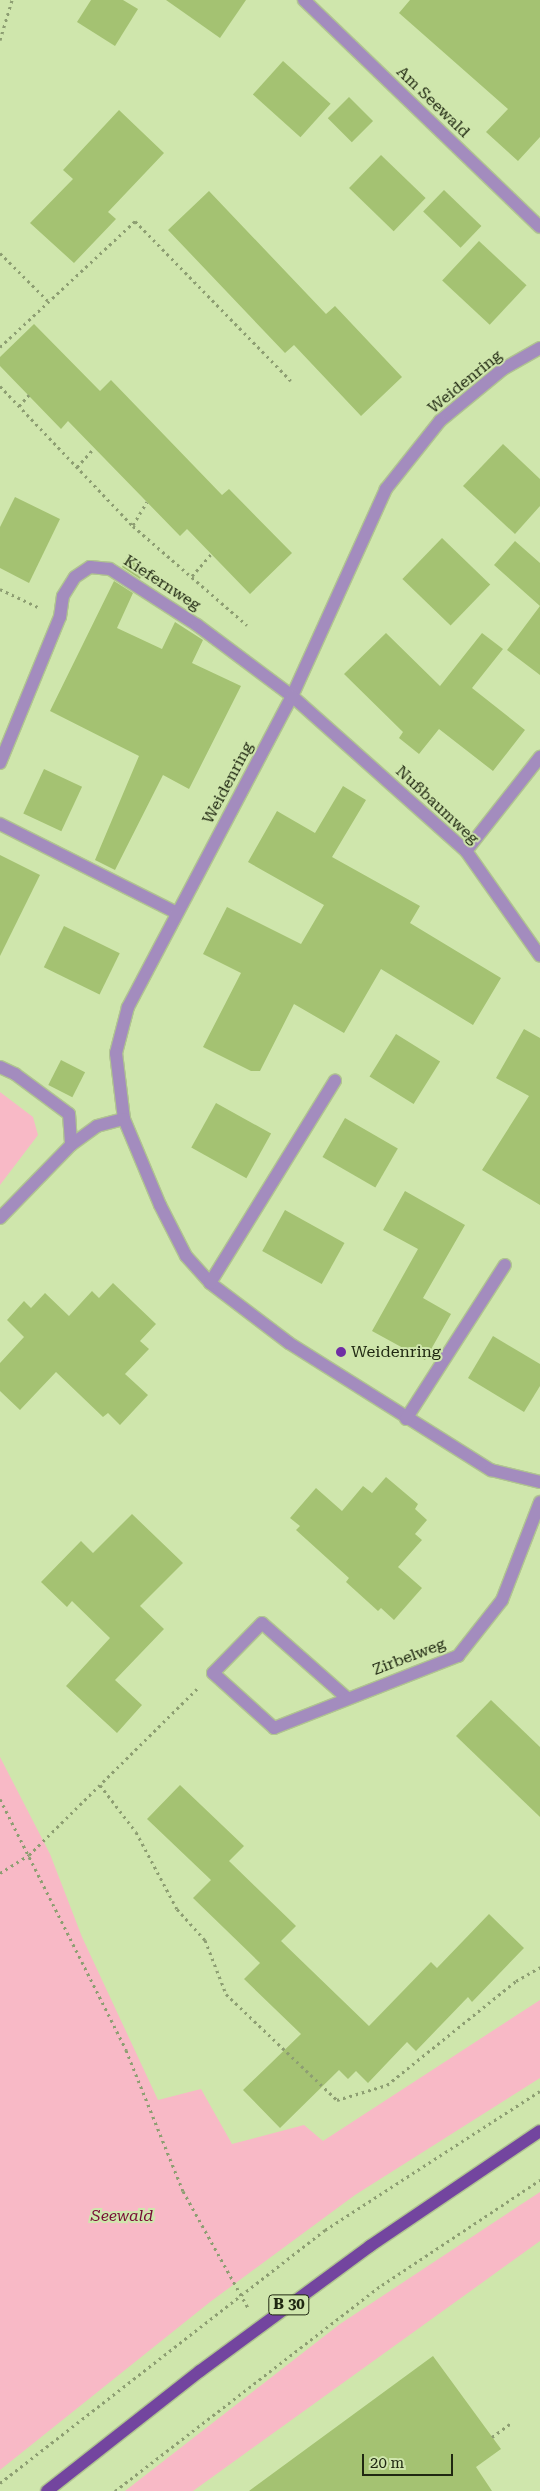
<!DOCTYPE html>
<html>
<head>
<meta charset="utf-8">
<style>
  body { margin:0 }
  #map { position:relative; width:540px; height:2491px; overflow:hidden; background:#cfe6ac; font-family:"Roboto Serif",serif }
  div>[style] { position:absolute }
  .green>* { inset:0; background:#f8b9c6 }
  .building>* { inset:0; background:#a4c272; transform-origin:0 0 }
  .path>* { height:3px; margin-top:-1.5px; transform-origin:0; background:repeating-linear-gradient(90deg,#8d9e72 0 2.5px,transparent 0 6.5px) }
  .roads { filter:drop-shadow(1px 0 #b0c490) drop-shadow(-1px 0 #b0c490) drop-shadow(0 1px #b0c490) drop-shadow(0 -1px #b0c490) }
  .service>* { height:12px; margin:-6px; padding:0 6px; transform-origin:6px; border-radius:6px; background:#a38cbe }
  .minor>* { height:12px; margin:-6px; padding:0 6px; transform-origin:6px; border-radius:6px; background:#a38cbe }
  .primary>* { height:12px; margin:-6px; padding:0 6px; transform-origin:6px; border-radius:6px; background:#73459f }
  .dots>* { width:14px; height:14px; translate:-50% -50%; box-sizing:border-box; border:2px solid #cfe6ac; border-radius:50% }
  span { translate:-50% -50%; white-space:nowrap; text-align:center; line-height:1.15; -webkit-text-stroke:4px #cfe6ac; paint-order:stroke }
  .shield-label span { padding:1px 4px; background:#cfe6ac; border:1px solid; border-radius:4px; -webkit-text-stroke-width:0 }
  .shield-label { font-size:15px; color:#202812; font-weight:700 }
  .street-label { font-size:16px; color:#202812 }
  .poi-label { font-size:16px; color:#202812 }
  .left { translate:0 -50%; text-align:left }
  .park-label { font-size:16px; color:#780d36; font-style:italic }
  .scale { position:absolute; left:362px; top:2454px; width:91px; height:22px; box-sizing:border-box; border:2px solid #202812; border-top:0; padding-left:6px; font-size:15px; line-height:18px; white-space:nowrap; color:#202812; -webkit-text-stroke:4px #cfe6ac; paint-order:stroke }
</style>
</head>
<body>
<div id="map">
  <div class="green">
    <i style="clip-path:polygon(0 1092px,33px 1117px,38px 1135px,0 1185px)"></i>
    <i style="clip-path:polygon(0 1757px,50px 1854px,82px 1937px,158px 2100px,201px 2089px,232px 2144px,304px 2125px,323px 2141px,540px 2000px,540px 2078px,355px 2195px,210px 2302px,0 2470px)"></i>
    <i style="clip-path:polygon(540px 2192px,540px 2241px,193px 2491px,125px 2491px,340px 2324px)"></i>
  </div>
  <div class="building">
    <i style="clip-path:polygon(91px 0,123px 0,138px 9px,115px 46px,77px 22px)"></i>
    <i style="clip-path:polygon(166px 0,246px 0,220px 38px)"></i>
    <i style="clip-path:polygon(410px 0,540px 0,540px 137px,518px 161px,486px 132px,508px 109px,399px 13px)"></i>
    <i style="left:283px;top:61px;width:64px;height:45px;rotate:42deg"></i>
    <i style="left:349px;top:97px;width:34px;height:30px;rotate:45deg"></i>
    <i style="clip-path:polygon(119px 110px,164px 153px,108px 212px,116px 219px,74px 263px,30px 223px,73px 179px,63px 170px)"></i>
    <i style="left:381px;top:155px;width:62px;height:46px;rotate:44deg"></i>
    <i style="left:444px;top:190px;width:52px;height:30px;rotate:44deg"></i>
    <i style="clip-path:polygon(209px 191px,326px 314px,335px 306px,402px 377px,361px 416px,294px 345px,285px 353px,168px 230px)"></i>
    <i style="left:479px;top:241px;width:65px;height:54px;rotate:43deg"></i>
    <i style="clip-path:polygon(34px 324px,100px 391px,111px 380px,222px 495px,229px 489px,292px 553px,250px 594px,187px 529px,180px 536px,68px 421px,61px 429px,0 366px,0 357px)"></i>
    <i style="clip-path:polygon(503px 444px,540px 479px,540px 506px,515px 534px,463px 486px)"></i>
    <i style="clip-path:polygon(15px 497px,60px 519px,29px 583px,0 568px,0 527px)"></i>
    <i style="left:442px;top:538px;width:67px;height:57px;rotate:44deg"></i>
    <i style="clip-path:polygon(515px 541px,540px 563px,540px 675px,507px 650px,540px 606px,494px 565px)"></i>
    <i style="clip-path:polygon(126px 558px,145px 568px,140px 579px,122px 567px)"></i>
    <i style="clip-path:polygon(114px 581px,133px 593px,117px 628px,162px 649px,175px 622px,203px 640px,192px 663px,241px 686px,189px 789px,163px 775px,115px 870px,95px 860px,139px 756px,50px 711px)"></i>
    <i style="clip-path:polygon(386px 633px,440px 686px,482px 633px,503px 649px,472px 688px,525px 730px,493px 771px,439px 729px,419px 754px,399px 738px,403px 732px,344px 674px)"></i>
    <i style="left:44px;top:769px;width:42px;height:49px;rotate:25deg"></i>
    <i style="clip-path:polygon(343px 786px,366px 800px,332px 857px,420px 906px,410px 923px,501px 978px,473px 1025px,381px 969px,344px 1033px,294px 1004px,260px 1071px,251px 1071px,203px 1047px,241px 973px,203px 954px,227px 907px,301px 944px,324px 905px,248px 862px,277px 811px,315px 833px)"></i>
    <i style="clip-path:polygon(0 855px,40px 875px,0 956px)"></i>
    <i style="left:64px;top:926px;width:62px;height:46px;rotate:26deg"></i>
    <i style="clip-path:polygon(524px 1029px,540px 1038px,540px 1205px,482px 1170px,529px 1096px,496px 1078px)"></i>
    <i style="left:396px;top:1034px;width:52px;height:50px;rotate:32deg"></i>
    <i style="left:61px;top:1060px;width:27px;height:28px;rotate:27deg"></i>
    <i style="left:216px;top:1103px;width:63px;height:51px;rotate:29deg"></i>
    <i style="left:345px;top:1118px;width:61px;height:45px;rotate:30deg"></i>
    <i style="clip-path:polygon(405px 1191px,465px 1225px,423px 1298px,451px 1314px,425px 1360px,372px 1331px,418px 1249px,383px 1230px)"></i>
    <i style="left:285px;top:1210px;width:68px;height:47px;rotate:29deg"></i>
    <i style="clip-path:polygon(113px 1283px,156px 1324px,140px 1341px,149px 1349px,125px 1374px,148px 1395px,120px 1425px,108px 1413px,103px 1417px,56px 1372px,20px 1410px,0 1391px,0 1363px,24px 1337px,7px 1320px,24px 1301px,31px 1308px,45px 1293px,69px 1316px,92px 1291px,99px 1298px)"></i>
    <i style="clip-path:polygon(493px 1336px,540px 1364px,540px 1386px,524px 1412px,468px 1378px)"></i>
    <i style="clip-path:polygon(386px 1477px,418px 1504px,415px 1509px,427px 1520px,415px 1534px,422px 1540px,398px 1567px,422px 1588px,394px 1620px,381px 1608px,378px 1611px,346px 1582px,349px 1578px,296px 1530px,300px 1526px,290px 1518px,316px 1488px,342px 1511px,363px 1486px,372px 1493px)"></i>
    <i style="clip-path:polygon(132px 1514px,183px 1563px,140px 1606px,164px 1629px,115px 1680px,142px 1705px,117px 1733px,66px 1686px,110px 1638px,72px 1601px,67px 1607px,41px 1582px,81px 1541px,93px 1553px)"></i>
    <i style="clip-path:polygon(491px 1700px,540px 1747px,540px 1817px,456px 1736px)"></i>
    <i style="clip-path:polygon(180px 1785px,244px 1846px,229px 1861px,296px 1926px,281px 1941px,369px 2026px,431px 1962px,437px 1968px,489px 1914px,524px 1948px,472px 2002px,468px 1997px,416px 2051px,407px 2042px,368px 2083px,356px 2071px,348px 2079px,339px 2070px,280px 2128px,243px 2090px,301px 2034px,244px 1979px,260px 1963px,193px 1898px,211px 1880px,147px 1819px)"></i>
    <i style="clip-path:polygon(433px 2356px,501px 2449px,476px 2467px,492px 2491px,249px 2491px)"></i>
  </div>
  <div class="path">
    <i style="left:0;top:40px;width:42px;rotate:-73.3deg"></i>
    <i style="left:0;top:253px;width:69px;rotate:45deg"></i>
    <i style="left:0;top:347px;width:185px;rotate:-43deg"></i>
    <i style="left:135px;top:221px;width:223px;rotate:45.7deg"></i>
    <i style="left:0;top:386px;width:193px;rotate:46.5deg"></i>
    <i style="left:133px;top:526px;width:151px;rotate:41deg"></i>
    <i style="left:19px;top:406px;width:15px;rotate:-48deg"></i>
    <i style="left:77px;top:467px;width:25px;rotate:-48deg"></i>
    <i style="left:133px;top:525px;width:27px;rotate:-59deg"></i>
    <i style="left:192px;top:576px;width:29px;rotate:-49deg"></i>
    <i style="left:0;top:589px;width:44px;rotate:25.4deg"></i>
    <i style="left:100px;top:1785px;width:59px;rotate:52.5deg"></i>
    <i style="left:136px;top:1832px;width:87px;rotate:62deg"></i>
    <i style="left:177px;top:1909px;width:42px;rotate:47.9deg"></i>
    <i style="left:205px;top:1940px;width:58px;rotate:68.7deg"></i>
    <i style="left:226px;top:1994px;width:153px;rotate:43.7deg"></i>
    <i style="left:337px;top:2100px;width:52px;rotate:-16.7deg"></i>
    <i style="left:387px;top:2085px;width:166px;rotate:-38.9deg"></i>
    <i style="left:516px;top:1981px;width:28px;rotate:-30deg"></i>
    <i style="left:0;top:1799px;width:281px;rotate:63.3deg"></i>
    <i style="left:126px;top:2050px;width:152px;rotate:68deg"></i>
    <i style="left:183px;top:2191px;width:134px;rotate:60.9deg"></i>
    <i style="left:0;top:1873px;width:34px;rotate:-32deg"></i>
    <i style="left:29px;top:1855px;width:238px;rotate:-44.7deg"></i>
    <i style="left:492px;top:2437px;width:24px;rotate:-36deg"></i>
    <i style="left:0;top:2483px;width:412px;rotate:-37.9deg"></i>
    <i style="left:325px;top:2230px;width:256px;rotate:-32.9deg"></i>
    <i style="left:115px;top:2491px;width:337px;rotate:-37.7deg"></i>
    <i style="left:382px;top:2285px;width:190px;rotate:-33.6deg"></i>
  </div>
  <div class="roads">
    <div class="service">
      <i style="left:0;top:824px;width:198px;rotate:26.7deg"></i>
      <i style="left:0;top:1067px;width:17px;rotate:25deg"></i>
      <i style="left:15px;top:1074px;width:67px;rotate:36.5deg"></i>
      <i style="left:69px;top:1114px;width:31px;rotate:86deg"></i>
      <i style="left:0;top:1218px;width:102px;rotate:-45.8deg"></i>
      <i style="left:71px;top:1145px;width:32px;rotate:-36deg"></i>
      <i style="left:97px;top:1126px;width:28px;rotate:-15deg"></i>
      <i style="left:347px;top:1698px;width:113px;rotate:-138.6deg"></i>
      <i style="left:262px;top:1623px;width:70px;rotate:134.4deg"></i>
      <i style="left:213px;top:1673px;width:82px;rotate:42deg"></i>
      <i style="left:274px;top:1728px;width:198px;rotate:-21.4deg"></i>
    </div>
    <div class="minor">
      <i style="left:304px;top:0;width:327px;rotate:43.9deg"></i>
      <i style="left:540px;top:348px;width:43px;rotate:150.4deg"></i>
      <i style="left:503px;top:369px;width:82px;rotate:140.5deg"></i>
      <i style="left:440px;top:421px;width:87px;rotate:128.5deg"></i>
      <i style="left:386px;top:489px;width:227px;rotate:114.4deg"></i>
      <i style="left:292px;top:696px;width:352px;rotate:117.8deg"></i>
      <i style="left:128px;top:1007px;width:48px;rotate:104.6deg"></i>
      <i style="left:116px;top:1053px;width:66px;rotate:83.1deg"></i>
      <i style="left:124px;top:1119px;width:93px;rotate:67.3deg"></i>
      <i style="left:160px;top:1205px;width:57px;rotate:63deg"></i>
      <i style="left:186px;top:1256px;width:36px;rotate:48deg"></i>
      <i style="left:210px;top:1283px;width:99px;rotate:37.2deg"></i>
      <i style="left:289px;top:1343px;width:239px;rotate:32.2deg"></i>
      <i style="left:491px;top:1470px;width:50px;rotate:13.8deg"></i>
      <i style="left:0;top:763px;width:158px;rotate:-67.7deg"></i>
      <i style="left:60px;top:617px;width:21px;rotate:-82deg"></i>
      <i style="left:63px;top:596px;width:22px;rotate:-58deg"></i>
      <i style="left:75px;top:577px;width:18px;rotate:-34deg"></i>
      <i style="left:90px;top:567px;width:20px;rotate:6deg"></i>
      <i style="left:110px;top:569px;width:103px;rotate:32.8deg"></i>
      <i style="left:197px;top:625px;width:119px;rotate:36.8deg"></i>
      <i style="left:292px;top:696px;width:233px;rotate:41.7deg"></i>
      <i style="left:466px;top:851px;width:128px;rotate:54.8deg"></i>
      <i style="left:466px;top:851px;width:120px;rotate:-51.8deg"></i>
      <i style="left:210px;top:1283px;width:238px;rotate:-58.3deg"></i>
      <i style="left:406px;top:1419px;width:183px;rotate:-57.3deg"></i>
      <i style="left:458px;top:1656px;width:71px;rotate:-51.8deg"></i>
      <i style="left:502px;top:1600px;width:105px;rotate:-68.8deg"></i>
    </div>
    <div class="primary">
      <i style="left:47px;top:2491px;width:194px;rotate:-38.1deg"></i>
      <i style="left:200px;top:2371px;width:211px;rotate:-36.3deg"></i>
      <i style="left:370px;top:2246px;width:205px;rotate:-34.1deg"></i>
    </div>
  </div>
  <div class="dots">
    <i style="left:341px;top:1352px;background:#6f2ea4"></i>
  </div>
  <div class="shield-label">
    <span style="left:289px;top:2305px">B 30</span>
  </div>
  <div class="street-label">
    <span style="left:433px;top:102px;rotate:44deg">Am Seewald</span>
    <span style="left:465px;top:382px;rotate:-39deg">Weidenring</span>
    <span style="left:162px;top:583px;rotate:33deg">Kiefernweg</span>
    <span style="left:228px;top:783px;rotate:-62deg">Weidenring</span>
    <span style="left:437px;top:805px;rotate:43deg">Nußbaumweg</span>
    <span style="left:409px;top:1657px;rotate:-21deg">Zirbelweg</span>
  </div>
  <div class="poi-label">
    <span class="left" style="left:351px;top:1352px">Weidenring</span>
  </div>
  <div class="park-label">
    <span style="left:122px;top:2216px">Seewald</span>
  </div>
  <div class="scale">20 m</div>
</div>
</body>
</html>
